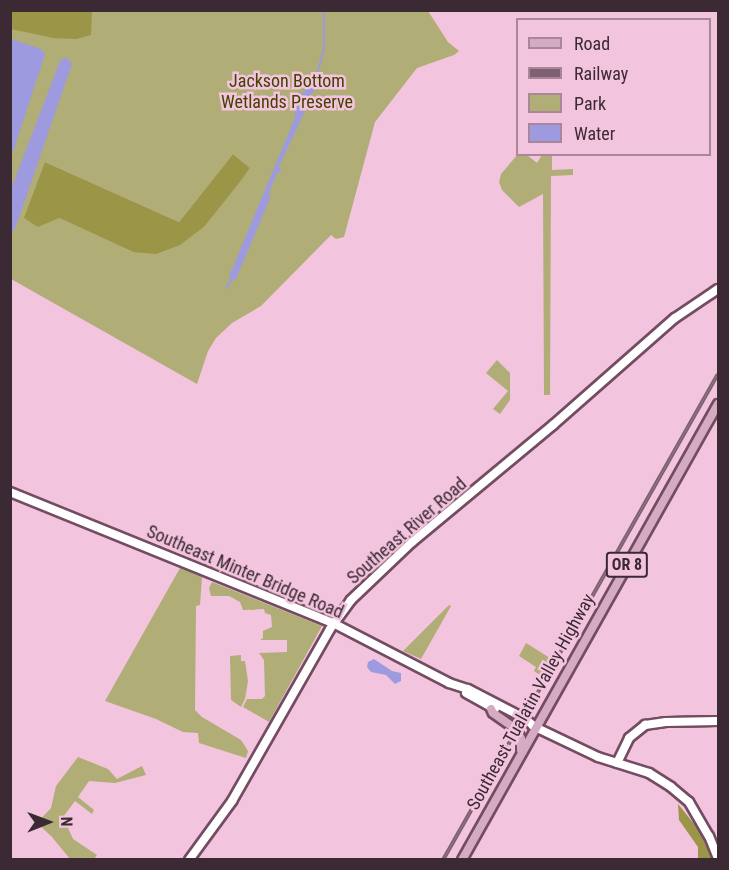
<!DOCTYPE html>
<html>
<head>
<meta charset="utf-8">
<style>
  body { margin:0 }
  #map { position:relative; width:729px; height:870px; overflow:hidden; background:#f2c4dd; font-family:"Roboto Condensed",sans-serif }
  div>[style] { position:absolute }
  .green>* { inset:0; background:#b1ad76 }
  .forest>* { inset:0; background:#9b9547 }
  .water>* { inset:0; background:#9d9ae0 }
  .stream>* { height:1.5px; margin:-0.75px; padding:0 0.75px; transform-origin:0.75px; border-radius:0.75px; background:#9d9ae0 }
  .roads { filter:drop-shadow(2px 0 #734c62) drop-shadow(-2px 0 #734c62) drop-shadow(0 2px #734c62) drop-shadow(0 -2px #734c62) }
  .secondary>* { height:8px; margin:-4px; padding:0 4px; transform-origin:4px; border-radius:4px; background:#fff }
  .primary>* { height:8px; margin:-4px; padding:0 4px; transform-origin:4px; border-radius:4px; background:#d5abc3 }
  .rail>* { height:4px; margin-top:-2px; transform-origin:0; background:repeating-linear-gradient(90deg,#f2c4dd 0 4.5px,#7d6170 0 9px); box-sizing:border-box; border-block:2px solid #7d6170 }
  span { translate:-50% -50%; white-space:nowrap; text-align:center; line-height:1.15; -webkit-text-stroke:5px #f2c4dd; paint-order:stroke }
  .shield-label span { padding:2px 4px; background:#f2c4dd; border:2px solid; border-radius:4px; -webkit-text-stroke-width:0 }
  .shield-label { font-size:16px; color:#3b2933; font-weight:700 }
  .park-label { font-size:18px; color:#454100 }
  .street-label { font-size:18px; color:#3b2933 }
  .frame { position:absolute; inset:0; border:12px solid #3b2933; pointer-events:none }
  .legend { position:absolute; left:516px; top:18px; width:195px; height:138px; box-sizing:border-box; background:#f2c4dd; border:2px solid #a98699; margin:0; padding:8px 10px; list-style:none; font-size:18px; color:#3b2933 }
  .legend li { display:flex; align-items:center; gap:12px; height:30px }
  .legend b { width:30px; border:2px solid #a98699 }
  .north { position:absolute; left:18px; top:792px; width:60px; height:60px; -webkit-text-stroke:4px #f2c4dd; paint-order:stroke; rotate:89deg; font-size:16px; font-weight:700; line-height:24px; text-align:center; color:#3b2933 }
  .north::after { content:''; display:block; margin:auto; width:21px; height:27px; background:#3b2933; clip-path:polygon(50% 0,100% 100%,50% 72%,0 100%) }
</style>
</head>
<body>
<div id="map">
  <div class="green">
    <i style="clip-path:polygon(evenodd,10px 11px,428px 11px,448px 42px,459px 51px,454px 55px,417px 68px,375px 122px,344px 237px,336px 239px,331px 235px,261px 306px,232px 323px,216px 338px,208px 351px,197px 384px,11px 279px,10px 11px,233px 154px,250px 168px,205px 226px,133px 252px,59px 218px,45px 162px,179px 222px,233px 154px)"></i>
    <i style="clip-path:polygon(518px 154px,527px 155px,537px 163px,542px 155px,552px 155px,552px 170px,573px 169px,573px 175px,551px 176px,550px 395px,544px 395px,543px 194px,519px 207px,502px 190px,499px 182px,501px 174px)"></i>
    <i style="clip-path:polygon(497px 360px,510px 373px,510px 400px,500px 414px,493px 409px,508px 391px,486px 373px)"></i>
    <i style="clip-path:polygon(180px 568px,202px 577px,200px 605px,196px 606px,195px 710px,202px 717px,241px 740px,248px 751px,246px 758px,199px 743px,198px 733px,183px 732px,156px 719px,105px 701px)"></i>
    <i style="clip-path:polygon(212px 582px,322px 626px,269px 722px,243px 707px,247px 699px,262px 699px,265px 696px,264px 660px,259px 653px,287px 652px,287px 640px,260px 640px,263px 638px,263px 631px,272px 627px,271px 615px,265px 613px,264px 609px,243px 610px,240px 602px,229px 596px,211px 596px,209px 588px)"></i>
    <i style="clip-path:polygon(449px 605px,451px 606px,421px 659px,403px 651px)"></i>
    <i style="clip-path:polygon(526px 643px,550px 658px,540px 675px,534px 671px,536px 667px,519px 656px)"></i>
    <i style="clip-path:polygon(241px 655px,241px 661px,245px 661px,248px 681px,245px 699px,241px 707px,231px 700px,230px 656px)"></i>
    <i style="clip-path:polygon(78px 757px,108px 769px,117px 779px,142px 766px,146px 775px,115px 783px,89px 781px,78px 797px,94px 810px,92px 814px,75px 801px,63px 817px,73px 839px,97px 855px,94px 859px,70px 859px,52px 837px,37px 823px,51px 808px,56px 786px)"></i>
  </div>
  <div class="forest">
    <i style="clip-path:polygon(10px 11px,92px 11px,91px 35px,76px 39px,53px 38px,11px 29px)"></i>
    <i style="clip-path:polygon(233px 154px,250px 168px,239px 183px,205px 226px,180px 245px,156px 254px,133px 252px,59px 218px,38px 227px,24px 218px,45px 162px,179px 222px)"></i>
    <i style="clip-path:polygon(678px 804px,699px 830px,712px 859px,698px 859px,698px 847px,679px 820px)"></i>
  </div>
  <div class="water">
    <i style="clip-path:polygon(11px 39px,41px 49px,45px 54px,11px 158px)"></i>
    <i style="clip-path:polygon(66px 57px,72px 64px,16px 226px,11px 235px,11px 189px,60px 61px)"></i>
    <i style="clip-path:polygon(320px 65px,314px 92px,309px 96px,308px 105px,279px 166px,281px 172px,277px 173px,269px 193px,270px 198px,261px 220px,236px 279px,229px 282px,230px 274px,294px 120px,298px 97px,305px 91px)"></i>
    <i style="clip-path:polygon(374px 659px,392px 671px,401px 673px,401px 681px,395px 684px,386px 675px,371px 672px,367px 667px,368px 662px)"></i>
  </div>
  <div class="stream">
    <i style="left:319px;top:67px;width:19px;rotate:-74deg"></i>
    <i style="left:324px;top:49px;width:39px;rotate:-90deg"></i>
    <i style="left:226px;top:288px;width:9px;rotate:-54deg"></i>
  </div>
  <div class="roads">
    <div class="secondary">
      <i style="left:10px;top:492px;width:349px;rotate:22.1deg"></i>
      <i style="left:333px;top:623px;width:131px;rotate:27.3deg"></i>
      <i style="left:449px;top:683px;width:20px;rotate:18deg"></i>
      <i style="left:468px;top:689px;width:63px;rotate:27.4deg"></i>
      <i style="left:524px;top:718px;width:14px;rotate:39deg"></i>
      <i style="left:466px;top:693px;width:33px;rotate:29deg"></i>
      <i style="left:533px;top:726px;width:72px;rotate:25.5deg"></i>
      <i style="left:598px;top:757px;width:53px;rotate:17.4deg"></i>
      <i style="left:649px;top:773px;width:26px;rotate:32deg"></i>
      <i style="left:671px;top:787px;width:23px;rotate:40deg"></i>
      <i style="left:689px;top:802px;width:39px;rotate:60deg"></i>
      <i style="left:709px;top:836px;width:24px;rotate:68deg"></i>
      <i style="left:617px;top:763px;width:28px;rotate:-64deg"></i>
      <i style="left:629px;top:738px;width:21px;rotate:-39deg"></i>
      <i style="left:645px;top:725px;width:21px;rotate:-8deg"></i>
      <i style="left:666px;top:722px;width:52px;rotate:-1.1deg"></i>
      <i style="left:189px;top:860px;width:73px;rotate:-53.9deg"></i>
      <i style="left:232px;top:801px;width:198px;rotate:-60.3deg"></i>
      <i style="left:330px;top:629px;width:36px;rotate:-54deg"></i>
      <i style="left:351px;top:600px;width:84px;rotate:-43.6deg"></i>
      <i style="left:412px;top:542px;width:183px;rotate:-39.7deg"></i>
      <i style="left:553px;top:425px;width:162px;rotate:-41.3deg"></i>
      <i style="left:675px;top:318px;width:52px;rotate:-34deg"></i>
    </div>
    <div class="primary">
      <i style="left:491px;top:709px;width:4px;rotate:63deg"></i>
      <i style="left:493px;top:713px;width:29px;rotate:35deg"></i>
      <i style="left:517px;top:730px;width:10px;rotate:66deg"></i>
      <i style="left:521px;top:739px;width:11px;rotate:90deg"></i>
      <i style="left:462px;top:860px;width:523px;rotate:-60.69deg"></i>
    </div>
  </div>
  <div class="rail">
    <i style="left:443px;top:860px;width:558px;rotate:-60.5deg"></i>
  </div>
  <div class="shield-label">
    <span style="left:627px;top:565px">OR 8</span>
  </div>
  <div class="park-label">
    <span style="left:287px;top:92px">Jackson Bottom<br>Wetlands Preserve</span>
  </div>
  <div class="street-label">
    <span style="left:407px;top:531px;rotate:-41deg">Southeast River Road</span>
    <span style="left:245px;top:572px;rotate:23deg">Southeast Minter Bridge Road</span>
    <span style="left:531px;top:702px;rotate:-61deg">Southeast Tualatin Valley Highway</span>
  </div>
  <div class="frame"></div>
  <ul class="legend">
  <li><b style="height:8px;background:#d5abc3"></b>Road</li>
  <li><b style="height:8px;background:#7d6170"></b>Railway</li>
  <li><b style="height:16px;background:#b1ad76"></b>Park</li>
  <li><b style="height:16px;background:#9d9ae0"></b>Water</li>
  </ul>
  <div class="north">N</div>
</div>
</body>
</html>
